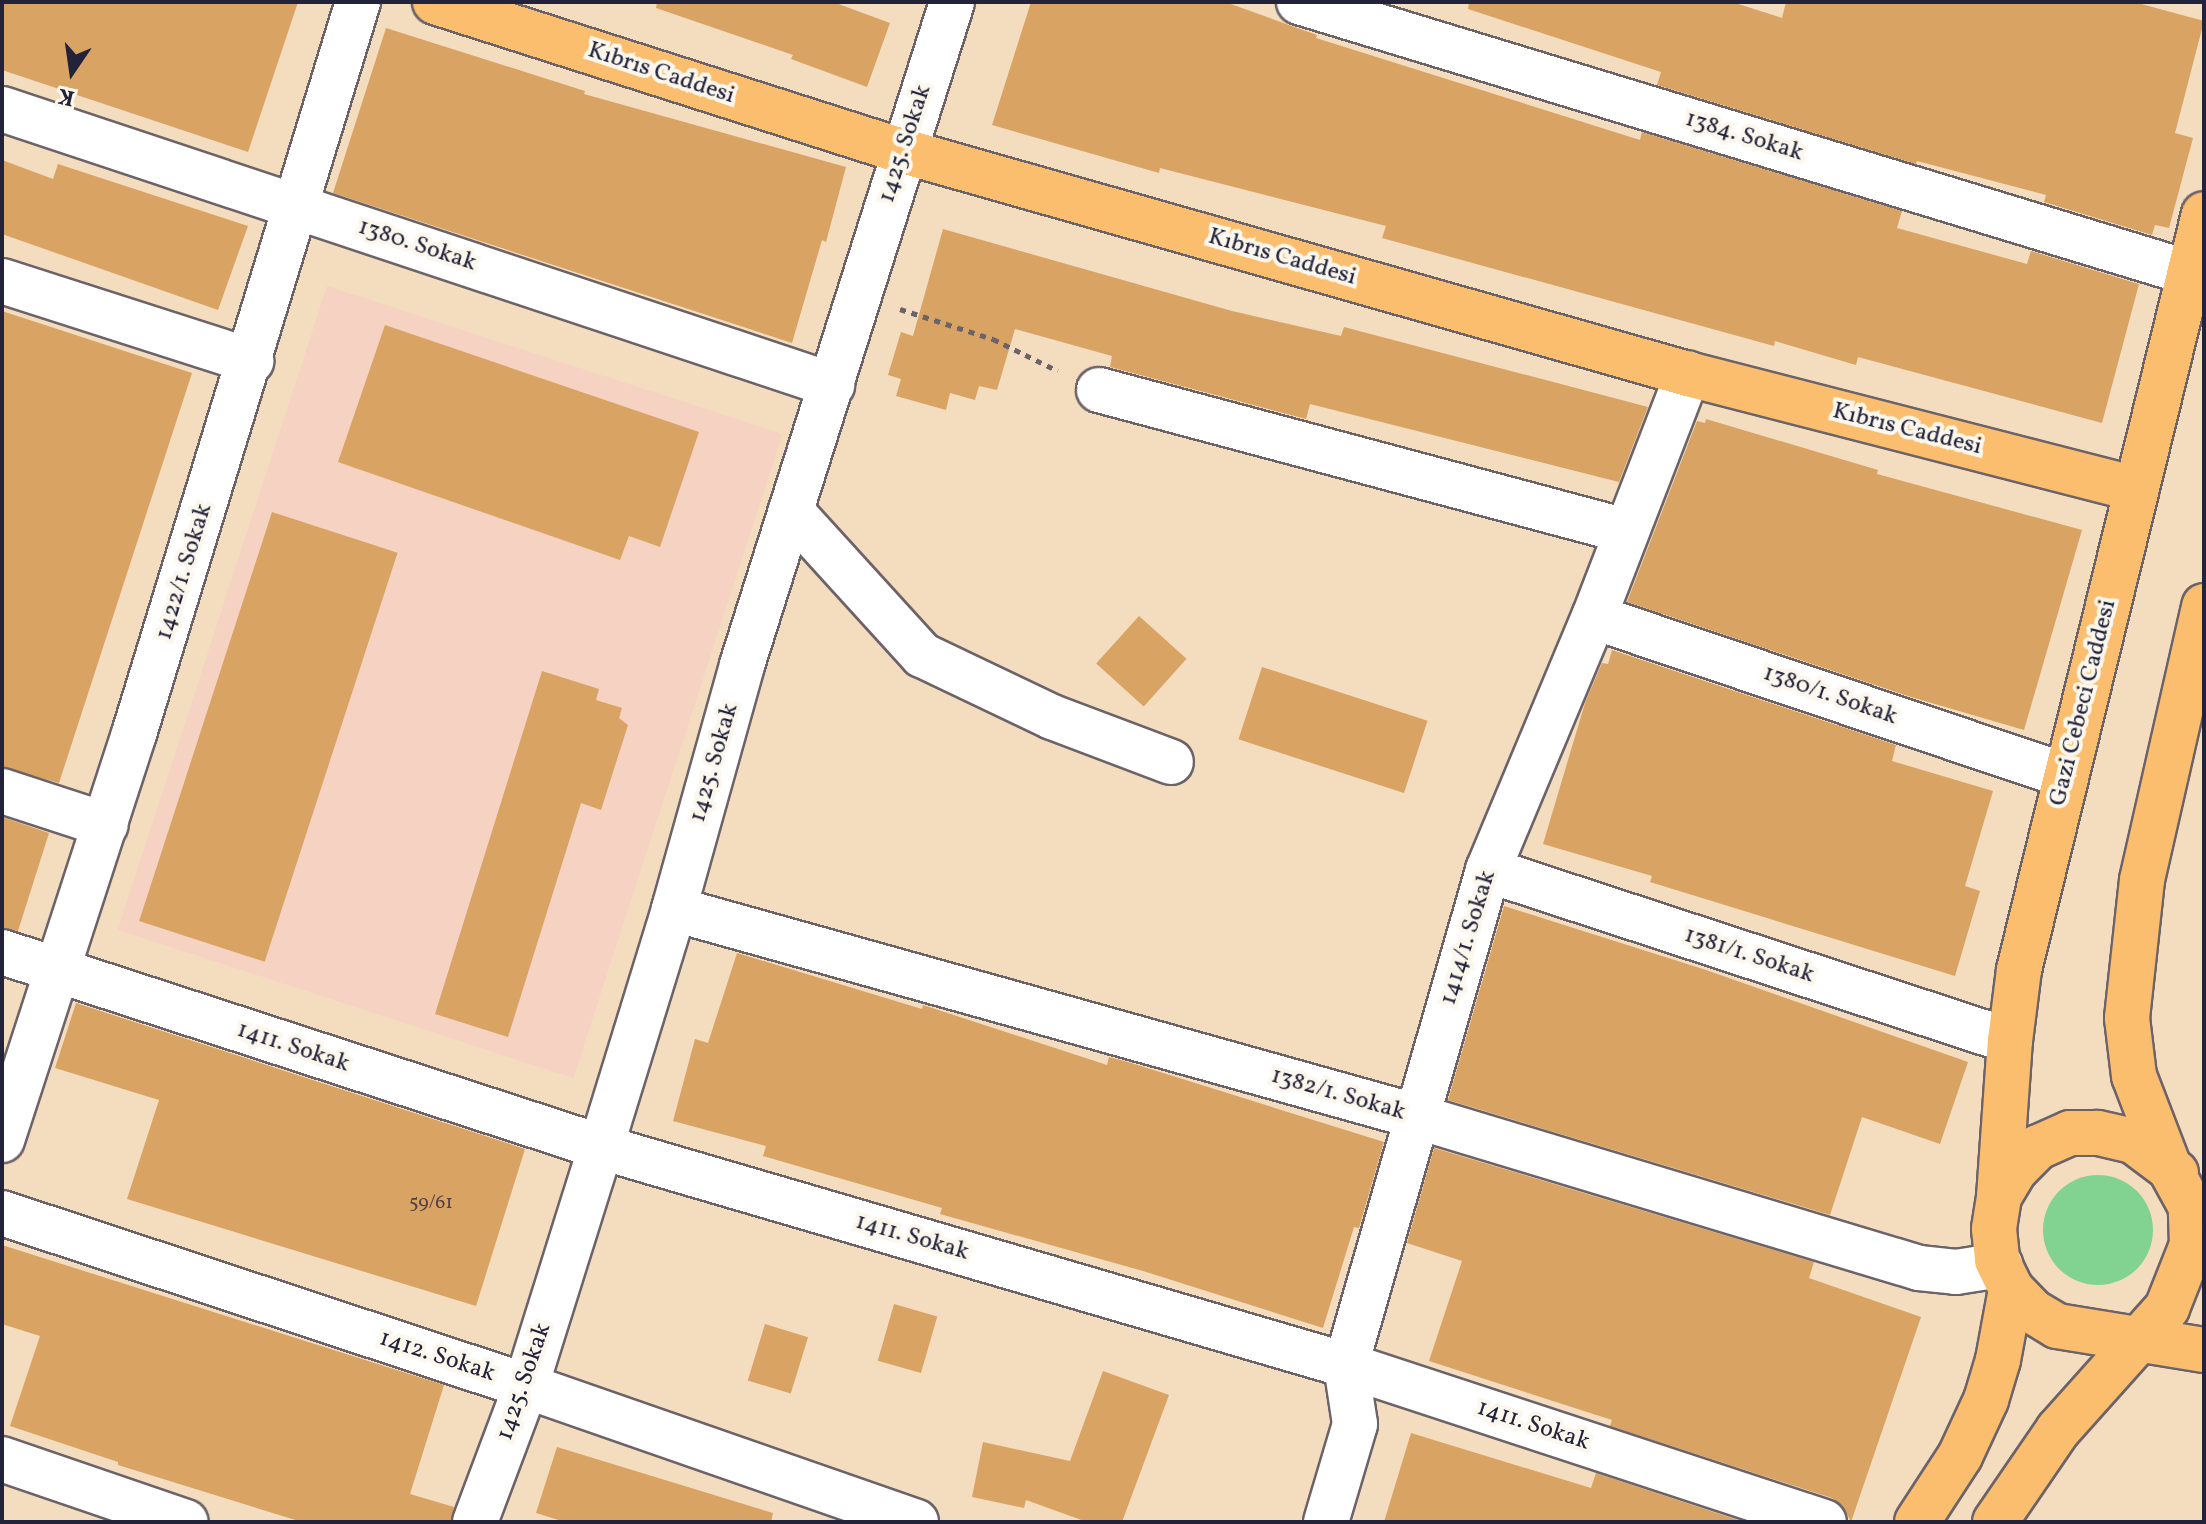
<!DOCTYPE html>
<html>
<head>
<meta charset="utf-8">
<style>
  body { margin:0 }
  #map { position:relative; width:2206px; height:1524px; overflow:hidden; background:#f4dcbf; font-family:Vollkorn,serif }
  div>[style] { position:absolute }
  .built>* { inset:0; background:#f5d2c2; transform-origin:0 0 }
  .green>* { inset:0; background:#82d292 }
  .round { border-radius:50% }
  .building>* { inset:0; background:#d9a364; transform-origin:0 0 }
  .path>* { height:5px; margin-top:-2.5px; transform-origin:0; background:repeating-linear-gradient(90deg,#6c6369 0 6px,transparent 0 12px) }
  .roads { filter:drop-shadow(2px 0 #6c6369) drop-shadow(-2px 0 #6c6369) drop-shadow(0 2px #6c6369) drop-shadow(0 -2px #6c6369) }
  .minor>* { height:44px; margin:-22px; padding:0 22px; transform-origin:22px; border-radius:22px; background:#fff }
  .major>* { height:44px; margin:-22px; padding:0 22px; transform-origin:22px; border-radius:22px; background:#fbbd6e }
  span { translate:-50% -50%; white-space:nowrap; text-align:center; line-height:1.15; -webkit-text-stroke:8px #fbf7ec; paint-order:stroke }
  .number-label { font-size:20px; color:#504245 }
  .number-label span { -webkit-text-stroke-width:0 }
  .street-label { font-size:24px; color:#22223b }
  .frame { position:absolute; inset:0; border:4px solid #22223b; pointer-events:none }
  .north { position:absolute; left:32px; top:32px; width:80px; height:80px; -webkit-text-stroke:6px #fbf7ec; paint-order:stroke; rotate:193deg; font-size:22px; font-weight:700; line-height:32px; text-align:center; color:#22223b }
  .north::after { content:''; display:block; margin:auto; width:28px; height:36px; background:#22223b; clip-path:polygon(50% 0,100% 100%,50% 72%,0 100%) }
</style>
</head>
<body>
<div id="map">
  <div class="built">
    <i style="left:327px;top:286px;width:479px;height:677px;rotate:18deg"></i>
  </div>
  <div class="green">
    <i class="round" style="left:2043px;top:1175px;width:110px;height:110px"></i>
  </div>
  <div class="building">
    <i style="clip-path:polygon(2px 2px,298px 2px,248px 152px,2px 70px)"></i>
    <i style="clip-path:polygon(657px 2px,833px 2px,890px 23px,867px 87px,791px 59px,793px 55px,656px 8px)"></i>
    <i style="clip-path:polygon(1031px 2px,1225px 2px,1317px 35px,1316px 38px,1640px 140px,1642px 132px,1902px 211px,1897px 228px,2027px 264px,2031px 251px,2139px 284px,2102px 423px,1858px 357px,1856px 365px,1775px 341px,1774px 346px,1382px 238px,1386px 226px,1160px 168px,1159px 173px,992px 125px)"></i>
    <i style="clip-path:polygon(1469px 2px,1732px 2px,1782px 18px,1786px 2px,2134px 2px,2204px 21px,2175px 133px,2193px 138px,2169px 228px,2155px 225px,2152px 235px,2044px 202px,2046px 195px,1917px 161px,1916px 164px,1657px 85px,1661px 72px,1468px 9px)"></i>
    <i style="clip-path:polygon(386px 28px,585px 91px,584px 94px,846px 167px,826px 242px,822px 240px,792px 343px,333px 193px)"></i>
    <i style="clip-path:polygon(2px 160px,53px 179px,58px 164px,248px 226px,218px 310px,2px 234px)"></i>
    <i style="clip-path:polygon(943px 229px,1232px 311px,1341px 336px,1344px 327px,1648px 407px,1619px 482px,1310px 404px,1306px 419px,1110px 367px,1112px 356px,1015px 329px,997px 390px,979px 386px,975px 400px,950px 393px,946px 410px,896px 396px,901px 379px,888px 375px,901px 332px,913px 336px)"></i>
    <i style="clip-path:polygon(2px 311px,192px 373px,59px 783px,2px 767px)"></i>
    <i style="clip-path:polygon(385px 325px,699px 432px,660px 547px,629px 536px,620px 560px,338px 462px)"></i>
    <i style="clip-path:polygon(1706px 419px,1878px 470px,1877px 474px,2082px 530px,2024px 730px,1911px 697px,1627px 602px,1697px 421px,1705px 423px)"></i>
    <i style="left:272px;top:512px;width:132px;height:430px;rotate:18deg"></i>
    <i style="left:1139px;top:616px;width:64px;height:64px;rotate:42deg"></i>
    <i style="clip-path:polygon(1612px 650px,1896px 745px,1892px 761px,1993px 791px,1965px 886px,1980px 891px,1955px 976px,1650px 882px,1652px 876px,1543px 844px,1585px 703px,1602px 663px,1608px 664px)"></i>
    <i style="left:1262px;top:667px;width:174px;height:76px;rotate:18deg"></i>
    <i style="clip-path:polygon(542px 671px,599px 689px,596px 700px,622px 708px,619px 718px,628px 725px,601px 810px,581px 803px,508px 1037px,435px 1014px)"></i>
    <i style="clip-path:polygon(2px 817px,49px 833px,18px 931px,2px 928px)"></i>
    <i style="clip-path:polygon(1504px 906px,1706px 970px,1968px 1062px,1940px 1144px,1862px 1117px,1830px 1215px,1448px 1100px)"></i>
    <i style="clip-path:polygon(737px 953px,922px 1009px,923px 1005px,1107px 1065px,1109px 1057px,1128px 1062px,1384px 1142px,1359px 1228px,1354px 1227px,1323px 1328px,1143px 1271px,940px 1214px,942px 1208px,763px 1156px,766px 1146px,673px 1121px,695px 1039px,708px 1043px)"></i>
    <i style="clip-path:polygon(76px 1003px,525px 1149px,476px 1306px,127px 1199px,159px 1100px,55px 1068px)"></i>
    <i style="clip-path:polygon(1434px 1148px,1814px 1262px,1809px 1278px,1921px 1317px,1851px 1522px,1843px 1506px,1832px 1498px,1610px 1426px,1612px 1420px,1429px 1361px,1462px 1261px,1407px 1243px)"></i>
    <i style="clip-path:polygon(2px 1245px,444px 1385px,410px 1494px,454px 1507px,451px 1522px,302px 1522px,118px 1465px,118px 1462px,10px 1426px,40px 1336px,2px 1324px)"></i>
    <i style="left:894px;top:1304px;width:45px;height:59px;rotate:16deg"></i>
    <i style="left:765px;top:1324px;width:45px;height:59px;rotate:17deg"></i>
    <i style="clip-path:polygon(1103px 1371px,1169px 1395px,1122px 1522px,1087px 1522px,1026px 1500px,1024px 1508px,972px 1497px,983px 1442px,1070px 1461px)"></i>
    <i style="clip-path:polygon(1411px 1433px,1591px 1488px,1596px 1473px,1744px 1522px,1384px 1522px)"></i>
    <i style="clip-path:polygon(557px 1447px,773px 1513px,771px 1522px,565px 1522px,536px 1513px)"></i>
  </div>
  <div class="path">
    <i style="left:900px;top:309px;width:98px;rotate:17.9deg"></i>
    <i style="left:993px;top:339px;width:72px;rotate:26.2deg"></i>
  </div>
  <div class="roads">
    <div class="minor">
      <i style="left:1299px;top:2px;width:931px;rotate:16.92deg"></i>
      <i style="left:2px;top:109px;width:875px;rotate:18.39deg"></i>
      <i style="left:2px;top:281px;width:262px;rotate:17.8deg"></i>
      <i style="left:1099px;top:390px;width:546px;rotate:14.98deg"></i>
      <i style="left:791px;top:511px;width:195px;rotate:47.7deg"></i>
      <i style="left:922px;top:655px;width:144px;rotate:25.5deg"></i>
      <i style="left:1052px;top:717px;width:127px;rotate:20.7deg"></i>
      <i style="left:1594px;top:617px;width:498px;rotate:18.6deg"></i>
      <i style="left:2px;top:791px;width:109px;rotate:18.1deg"></i>
      <i style="left:1488px;top:870px;width:549px;rotate:18.14deg"></i>
      <i style="left:674px;top:909px;width:769px;rotate:15.61deg"></i>
      <i style="left:1415px;top:1116px;width:526px;rotate:16.78deg"></i>
      <i style="left:1919px;top:1268px;width:37px;rotate:6deg"></i>
      <i style="left:1956px;top:1272px;width:45px;rotate:-9deg"></i>
      <i style="left:2px;top:952px;width:630px;rotate:18.03deg"></i>
      <i style="left:601px;top:1147px;width:776px;rotate:16.31deg"></i>
      <i style="left:1346px;top:1365px;width:503px;rotate:18.18deg"></i>
      <i style="left:2px;top:1140px;width:427px;rotate:-72deg"></i>
      <i style="left:134px;top:734px;width:766px;rotate:-72.99deg"></i>
      <i style="left:2px;top:1213px;width:552px;rotate:18.27deg"></i>
      <i style="left:526px;top:1386px;width:413px;rotate:19.2deg"></i>
      <i style="left:2px;top:1459px;width:194px;rotate:18.9deg"></i>
      <i style="left:475px;top:1522px;width:145px;rotate:-69.4deg"></i>
      <i style="left:526px;top:1386px;width:250px;rotate:-72.6deg"></i>
      <i style="left:601px;top:1147px;width:249px;rotate:-72.9deg"></i>
      <i style="left:674px;top:909px;width:253px;rotate:-74.4deg"></i>
      <i style="left:742px;top:665px;width:695px;rotate:-72.42deg"></i>
      <i style="left:1326px;top:1522px;width:102px;rotate:-73.5deg"></i>
      <i style="left:1355px;top:1424px;width:60px;rotate:-98.7deg"></i>
      <i style="left:1346px;top:1365px;width:515px;rotate:-73.99deg"></i>
      <i style="left:1488px;top:870px;width:274px;rotate:-67.3deg"></i>
      <i style="left:1594px;top:617px;width:261px;rotate:-68.9deg"></i>
    </div>
    <div class="major">
      <i style="left:435px;top:2px;width:491px;rotate:17.7deg"></i>
      <i style="left:903px;top:151px;width:816px;rotate:15.86deg"></i>
      <i style="left:1688px;top:374px;width:463px;rotate:14.4deg"></i>
      <i style="left:2176px;top:1173px;width:54px;rotate:-143.3deg"></i>
      <i style="left:2133px;top:1141px;width:37px;rotate:-167deg"></i>
      <i style="left:2097px;top:1133px;width:27px;rotate:180deg"></i>
      <i style="left:2070px;top:1133px;width:35px;rotate:156deg"></i>
      <i style="left:2038px;top:1147px;width:33px;rotate:135deg"></i>
      <i style="left:2015px;top:1170px;width:31px;rotate:121deg"></i>
      <i style="left:1999px;top:1197px;width:32px;rotate:99deg"></i>
      <i style="left:1994px;top:1229px;width:31px;rotate:84deg"></i>
      <i style="left:1997px;top:1260px;width:32px;rotate:64deg"></i>
      <i style="left:2011px;top:1289px;width:30px;rotate:46deg"></i>
      <i style="left:2032px;top:1311px;width:29px;rotate:31deg"></i>
      <i style="left:2057px;top:1326px;width:149px;rotate:9.3deg"></i>
      <i style="left:1999px;top:1197px;width:156px;rotate:-86deg"></i>
      <i style="left:2010px;top:1041px;width:72px;rotate:-82.8deg"></i>
      <i style="left:2019px;top:970px;width:778px;rotate:-76.25deg"></i>
      <i style="left:1917px;top:1522px;width:79px;rotate:-56.9deg"></i>
      <i style="left:1960px;top:1456px;width:62px;rotate:-65.1deg"></i>
      <i style="left:1986px;top:1400px;width:42px;rotate:-73.3deg"></i>
      <i style="left:1998px;top:1360px;width:72px;rotate:-79.6deg"></i>
      <i style="left:1995px;top:1522px;width:112px;rotate:-55.6deg"></i>
      <i style="left:2058px;top:1430px;width:164px;rotate:-48.2deg"></i>
      <i style="left:2167px;top:1308px;width:68px;rotate:-68.4deg"></i>
      <i style="left:2192px;top:1245px;width:38px;rotate:-92deg"></i>
      <i style="left:2191px;top:1207px;width:46px;rotate:-118.8deg"></i>
      <i style="left:2169px;top:1167px;width:97px;rotate:-111deg"></i>
      <i style="left:2134px;top:1076px;width:58px;rotate:-96.9deg"></i>
      <i style="left:2127px;top:1018px;width:139px;rotate:-83.8deg"></i>
      <i style="left:2142px;top:880px;width:281px;rotate:-77.2deg"></i>
    </div>
  </div>
  <div class="number-label">
    <span style="left:431px;top:1203px">59/61</span>
  </div>
  <div class="street-label">
    <span style="left:661px;top:74px;rotate:18deg">Kıbrıs Caddesi</span>
    <span style="left:1744px;top:137px;rotate:17deg">1384. Sokak</span>
    <span style="left:906px;top:144px;rotate:-72deg">1425. Sokak</span>
    <span style="left:417px;top:246px;rotate:18deg">1380. Sokak</span>
    <span style="left:1282px;top:258px;rotate:16deg">Kıbrıs Caddesi</span>
    <span style="left:1907px;top:430px;rotate:14deg">Kıbrıs Caddesi</span>
    <span style="left:185px;top:572px;rotate:-73deg">1422/1. Sokak</span>
    <span style="left:1830px;top:696px;rotate:19deg">1380/1. Sokak</span>
    <span style="left:2084px;top:703px;rotate:-76deg">Gazi Cebeci Caddesi</span>
    <span style="left:715px;top:763px;rotate:-74deg">1425. Sokak</span>
    <span style="left:1469px;top:938px;rotate:-73deg">1414/1. Sokak</span>
    <span style="left:1749px;top:956px;rotate:18deg">1381/1. Sokak</span>
    <span style="left:293px;top:1048px;rotate:18deg">1411. Sokak</span>
    <span style="left:1338px;top:1095px;rotate:16deg">1382/1. Sokak</span>
    <span style="left:912px;top:1238px;rotate:16deg">1411. Sokak</span>
    <span style="left:437px;top:1357px;rotate:18deg">1412. Sokak</span>
    <span style="left:525px;top:1382px;rotate:-71deg">1425. Sokak</span>
    <span style="left:1533px;top:1426px;rotate:18deg">1411. Sokak</span>
  </div>
  <div class="frame"></div>
  <div class="north">K</div>
</div>
</body>
</html>
